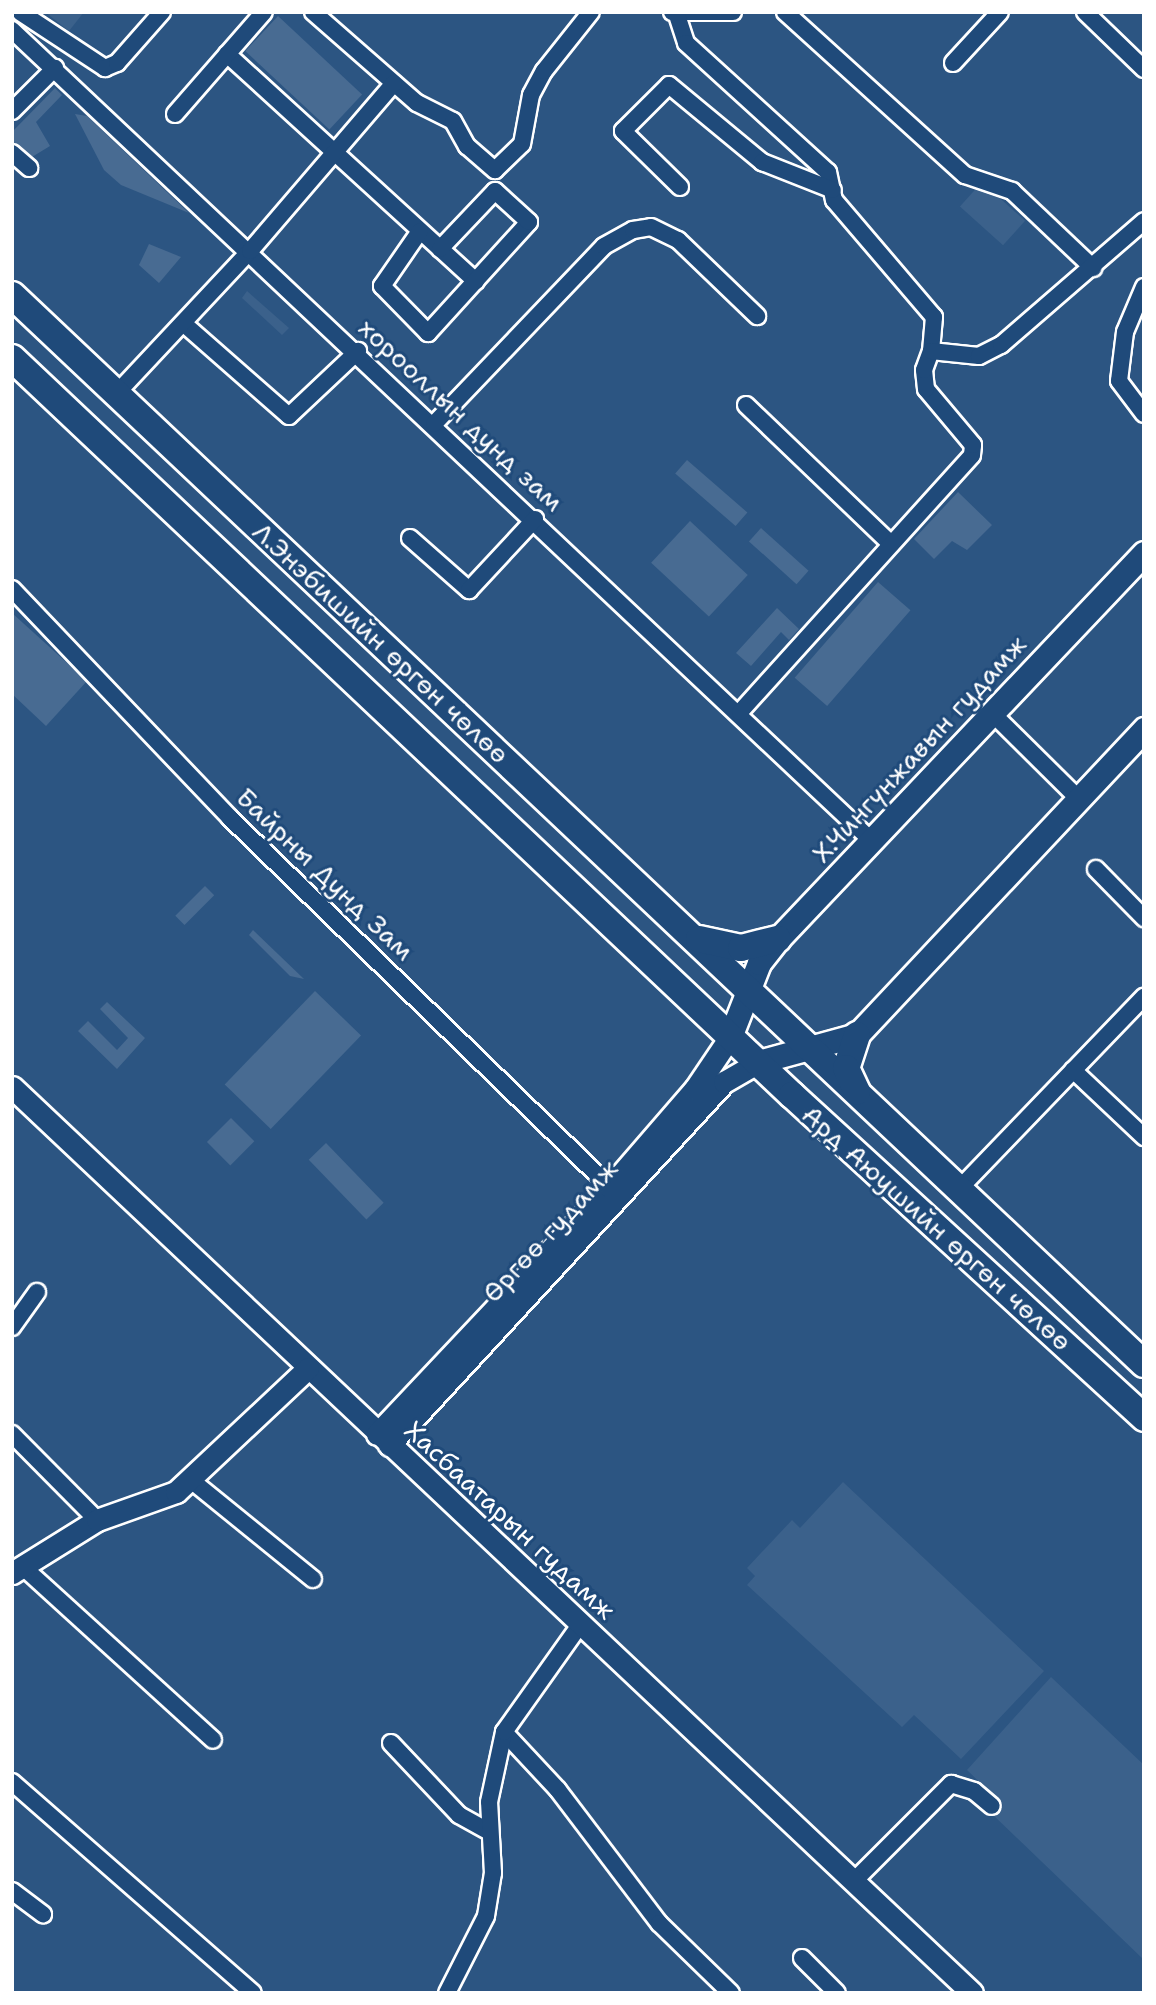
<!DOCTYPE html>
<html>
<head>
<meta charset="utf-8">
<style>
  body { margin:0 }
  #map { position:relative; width:1156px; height:2005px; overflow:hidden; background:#2c5582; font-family:"Shantell Sans",sans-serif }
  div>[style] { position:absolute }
  .built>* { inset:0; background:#3b618b; transform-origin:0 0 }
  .green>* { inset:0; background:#486b92; transform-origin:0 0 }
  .roads { filter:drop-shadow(2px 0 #fff) drop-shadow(-2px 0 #fff) drop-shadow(0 2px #fff) drop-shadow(0 -2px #fff) }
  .minor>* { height:16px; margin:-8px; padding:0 8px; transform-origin:8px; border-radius:8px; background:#1f4a7a }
  .tertiary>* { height:21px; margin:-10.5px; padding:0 10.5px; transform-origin:10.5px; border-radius:10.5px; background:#1f4a7a }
  .secondary>* { height:23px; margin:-11.5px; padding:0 11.5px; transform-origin:11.5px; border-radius:11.5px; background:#1f4a7a }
  .primary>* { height:26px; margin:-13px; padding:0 13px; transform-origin:13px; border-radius:13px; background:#1f4a7a }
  span { translate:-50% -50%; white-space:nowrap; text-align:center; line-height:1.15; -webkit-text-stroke:6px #1f4a7a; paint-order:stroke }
  .street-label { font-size:26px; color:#fff }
  .frame { position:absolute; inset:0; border:14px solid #fff; pointer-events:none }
</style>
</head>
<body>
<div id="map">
  <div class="built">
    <i style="clip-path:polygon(45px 12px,84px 12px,69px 31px)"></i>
    <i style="left:982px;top:182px;width:58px;height:33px;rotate:42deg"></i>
    <i style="clip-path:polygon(247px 291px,289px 328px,282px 335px,242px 298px)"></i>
    <i style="clip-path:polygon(843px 1482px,1044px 1671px,961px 1759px,914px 1715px,902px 1727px,747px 1585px,755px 1576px,747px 1568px,792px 1520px,800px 1528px)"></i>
    <i style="clip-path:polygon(1051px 1677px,1144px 1765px,1144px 1960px,993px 1815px,1003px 1805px,967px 1770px)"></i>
  </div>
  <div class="green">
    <i style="left:278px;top:16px;width:115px;height:48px;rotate:43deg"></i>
    <i style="clip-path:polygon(55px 88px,62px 95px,36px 122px,50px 146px,27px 160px,12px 146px,12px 132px)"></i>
    <i style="clip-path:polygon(75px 114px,87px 116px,189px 213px,121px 185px,104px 170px)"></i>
    <i style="clip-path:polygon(149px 244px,181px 257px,159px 283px,139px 265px)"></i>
    <i style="left:687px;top:460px;width:80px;height:18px;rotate:41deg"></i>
    <i style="clip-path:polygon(958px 492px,992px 525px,967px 550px,952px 541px,934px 559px,914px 539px)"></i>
    <i style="left:690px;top:521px;width:79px;height:57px;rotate:43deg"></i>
    <i style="left:761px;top:528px;width:64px;height:18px;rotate:42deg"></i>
    <i style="left:878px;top:582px;width:43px;height:127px;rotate:41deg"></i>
    <i style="clip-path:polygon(777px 608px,799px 629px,789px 640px,781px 632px,751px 666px,736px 653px)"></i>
    <i style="clip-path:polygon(12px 613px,87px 681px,46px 726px,12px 694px)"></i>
    <i style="left:205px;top:886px;width:13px;height:42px;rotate:45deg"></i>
    <i style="clip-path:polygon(253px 930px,304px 979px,290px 976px,249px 935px)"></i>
    <i style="left:315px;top:991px;width:64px;height:130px;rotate:44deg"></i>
    <i style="clip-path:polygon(107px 1002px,145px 1038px,117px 1069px,78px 1031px,88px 1021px,117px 1050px,128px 1038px,100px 1009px)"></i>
    <i style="left:231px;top:1118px;width:33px;height:34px;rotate:45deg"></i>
    <i style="left:326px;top:1143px;width:83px;height:24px;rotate:46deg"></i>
  </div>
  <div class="roads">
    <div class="minor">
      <i style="left:20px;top:12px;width:102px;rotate:33.4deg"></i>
      <i style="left:105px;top:68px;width:13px;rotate:-23deg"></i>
      <i style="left:117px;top:63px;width:68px;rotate:-48.6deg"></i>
      <i style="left:313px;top:12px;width:138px;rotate:41.2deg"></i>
      <i style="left:417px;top:103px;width:40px;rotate:26.6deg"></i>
      <i style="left:453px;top:121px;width:29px;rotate:61deg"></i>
      <i style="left:467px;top:146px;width:37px;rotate:41deg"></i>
      <i style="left:495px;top:170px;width:37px;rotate:-44deg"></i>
      <i style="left:522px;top:144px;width:50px;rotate:-79.6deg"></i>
      <i style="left:531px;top:95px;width:27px;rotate:-62deg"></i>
      <i style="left:544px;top:71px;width:75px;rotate:-51.5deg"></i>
      <i style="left:672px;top:12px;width:61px"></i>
      <i style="left:785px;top:12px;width:243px;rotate:42.2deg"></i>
      <i style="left:965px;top:175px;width:50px;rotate:18.8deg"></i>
      <i style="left:1012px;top:191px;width:112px;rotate:43.5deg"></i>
      <i style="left:1085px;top:12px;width:82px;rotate:44deg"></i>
      <i style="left:677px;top:15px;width:29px;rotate:72deg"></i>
      <i style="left:686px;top:43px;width:192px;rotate:42.3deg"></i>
      <i style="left:828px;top:172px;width:29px;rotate:78deg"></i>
      <i style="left:834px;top:200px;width:154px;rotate:49.5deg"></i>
      <i style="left:934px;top:317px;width:34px;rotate:95deg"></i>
      <i style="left:12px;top:30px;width:1181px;rotate:43.32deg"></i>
      <i style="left:227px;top:54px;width:337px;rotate:42.4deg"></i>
      <i style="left:953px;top:63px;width:69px;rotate:-47.3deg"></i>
      <i style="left:12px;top:111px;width:61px;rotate:-45deg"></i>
      <i style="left:175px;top:114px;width:135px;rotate:-48.9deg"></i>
      <i style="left:12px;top:153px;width:23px;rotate:41deg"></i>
      <i style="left:680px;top:187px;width:80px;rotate:-135.5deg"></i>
      <i style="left:623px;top:131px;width:65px;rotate:-45deg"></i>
      <i style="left:669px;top:85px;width:121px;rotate:39.6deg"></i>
      <i style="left:762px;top:162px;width:76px;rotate:21.5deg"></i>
      <i style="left:420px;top:231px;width:67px;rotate:124.6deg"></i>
      <i style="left:382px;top:286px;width:66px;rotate:45.6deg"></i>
      <i style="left:428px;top:333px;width:150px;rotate:-47.7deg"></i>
      <i style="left:529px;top:222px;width:46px;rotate:-137.6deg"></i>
      <i style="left:495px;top:191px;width:80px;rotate:133.5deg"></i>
      <i style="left:1144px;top:287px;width:49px;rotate:112.9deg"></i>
      <i style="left:1125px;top:332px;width:49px;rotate:97deg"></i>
      <i style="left:1119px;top:381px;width:41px;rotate:52.9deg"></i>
      <i style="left:183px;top:323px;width:141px;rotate:41.3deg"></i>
      <i style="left:289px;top:416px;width:95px;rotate:-43.3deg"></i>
      <i style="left:117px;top:393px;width:195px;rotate:-46.9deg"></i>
      <i style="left:250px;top:251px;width:221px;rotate:-49.4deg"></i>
      <i style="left:746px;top:405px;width:201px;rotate:43.8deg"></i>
      <i style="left:434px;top:424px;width:246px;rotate:-46.3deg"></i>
      <i style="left:604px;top:246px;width:33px;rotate:-29deg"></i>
      <i style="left:633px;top:230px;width:18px;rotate:-9deg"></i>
      <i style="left:651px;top:227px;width:30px;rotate:26deg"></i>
      <i style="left:678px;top:240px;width:110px;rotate:43.9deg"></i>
      <i style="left:410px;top:538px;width:79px;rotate:41.4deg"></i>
      <i style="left:469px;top:590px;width:97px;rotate:-47.1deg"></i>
      <i style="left:12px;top:589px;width:316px;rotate:46.4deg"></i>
      <i style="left:230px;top:818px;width:530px;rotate:44.16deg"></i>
      <i style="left:740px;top:712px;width:346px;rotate:-47.9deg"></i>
      <i style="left:972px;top:455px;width:10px;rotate:-84deg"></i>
      <i style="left:973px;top:445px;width:73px;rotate:-130deg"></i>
      <i style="left:926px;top:389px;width:19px;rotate:-96deg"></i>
      <i style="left:924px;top:370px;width:20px;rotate:-70deg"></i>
      <i style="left:931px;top:351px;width:48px;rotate:5.9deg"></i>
      <i style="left:979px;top:356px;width:25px;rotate:-27deg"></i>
      <i style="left:1001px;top:345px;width:189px;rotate:-40.9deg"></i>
      <i style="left:991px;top:712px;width:122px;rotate:44.7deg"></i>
      <i style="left:1096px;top:869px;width:69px;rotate:45.6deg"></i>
      <i style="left:1073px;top:1070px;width:98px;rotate:43.3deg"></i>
      <i style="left:959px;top:1189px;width:267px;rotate:-46.1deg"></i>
      <i style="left:12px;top:1327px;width:43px;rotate:-54.5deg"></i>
      <i style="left:12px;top:1434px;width:121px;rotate:45.3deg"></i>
      <i style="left:191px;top:1480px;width:157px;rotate:39.1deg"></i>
      <i style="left:22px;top:1566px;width:258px;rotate:42.3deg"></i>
      <i style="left:504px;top:1732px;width:79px;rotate:47deg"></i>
      <i style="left:558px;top:1790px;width:167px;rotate:52.8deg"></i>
      <i style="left:659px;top:1923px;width:100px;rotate:44.2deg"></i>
      <i style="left:391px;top:1743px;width:99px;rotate:46.6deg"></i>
      <i style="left:459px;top:1815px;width:33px;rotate:29deg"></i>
      <i style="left:12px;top:1782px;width:320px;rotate:41.2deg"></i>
      <i style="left:853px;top:1882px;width:139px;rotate:-45deg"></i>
      <i style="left:951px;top:1784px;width:24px;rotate:17deg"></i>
      <i style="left:974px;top:1791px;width:23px;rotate:40deg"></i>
      <i style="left:12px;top:1891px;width:39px;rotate:37deg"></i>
      <i style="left:802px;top:1958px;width:49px;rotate:45deg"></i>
      <i style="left:447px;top:1993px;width:86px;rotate:-63.1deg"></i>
      <i style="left:486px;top:1916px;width:44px;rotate:-80.8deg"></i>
      <i style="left:493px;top:1873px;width:71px;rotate:-93.2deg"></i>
      <i style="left:489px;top:1802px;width:72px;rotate:-77.9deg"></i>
      <i style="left:504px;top:1732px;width:131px;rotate:-54.6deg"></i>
    </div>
    <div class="tertiary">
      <i style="left:12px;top:1087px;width:1320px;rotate:43.34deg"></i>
      <i style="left:377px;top:1434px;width:340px;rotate:-46.7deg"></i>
      <i style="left:610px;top:1187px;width:130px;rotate:-49.1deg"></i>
      <i style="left:695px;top:1089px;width:63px;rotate:-56.1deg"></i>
      <i style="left:389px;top:1445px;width:494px;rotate:-47.3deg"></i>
      <i style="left:724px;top:1082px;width:39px;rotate:-30deg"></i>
      <i style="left:12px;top:1573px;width:100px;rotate:-31.9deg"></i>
      <i style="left:97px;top:1520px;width:84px;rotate:-19.5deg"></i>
      <i style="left:176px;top:1492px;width:181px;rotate:-43.2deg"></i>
    </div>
    <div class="secondary">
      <i style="left:730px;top:1037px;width:79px;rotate:-68.6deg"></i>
      <i style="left:759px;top:963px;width:31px;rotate:-52deg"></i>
      <i style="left:778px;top:939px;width:532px;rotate:-46.52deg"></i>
      <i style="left:758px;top:1062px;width:103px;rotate:-15.3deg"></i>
      <i style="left:857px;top:1035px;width:420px;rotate:-46.8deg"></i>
    </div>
    <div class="primary">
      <i style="left:12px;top:295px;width:1557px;rotate:43.36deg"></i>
      <i style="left:12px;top:358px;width:1073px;rotate:43.38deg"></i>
      <i style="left:792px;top:1095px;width:478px;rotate:42.5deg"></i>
      <i style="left:699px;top:939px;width:43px;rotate:12.1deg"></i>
      <i style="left:741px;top:948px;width:38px;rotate:-14deg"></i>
      <i style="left:857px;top:1035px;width:35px;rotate:108deg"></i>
      <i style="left:846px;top:1068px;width:26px;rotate:65deg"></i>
    </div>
  </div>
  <div class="street-label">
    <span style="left:461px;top:415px;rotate:43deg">хорооллын дунд зам</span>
    <span style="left:381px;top:643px;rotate:43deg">Л.Энэбишийн өргөн чөлөө</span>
    <span style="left:919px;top:749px;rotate:-47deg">Х.Чингүнжавын гудамж</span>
    <span style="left:325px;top:874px;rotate:44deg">Байрны Дунд Зам</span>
    <span style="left:937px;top:1228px;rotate:42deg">Ард Аюушийн өргөн чөлөө</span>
    <span style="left:550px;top:1231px;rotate:-47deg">Өргөө гудамж</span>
    <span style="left:510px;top:1520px;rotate:43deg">Хасбаатарын гудамж</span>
  </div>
  <div class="frame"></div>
</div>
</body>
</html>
